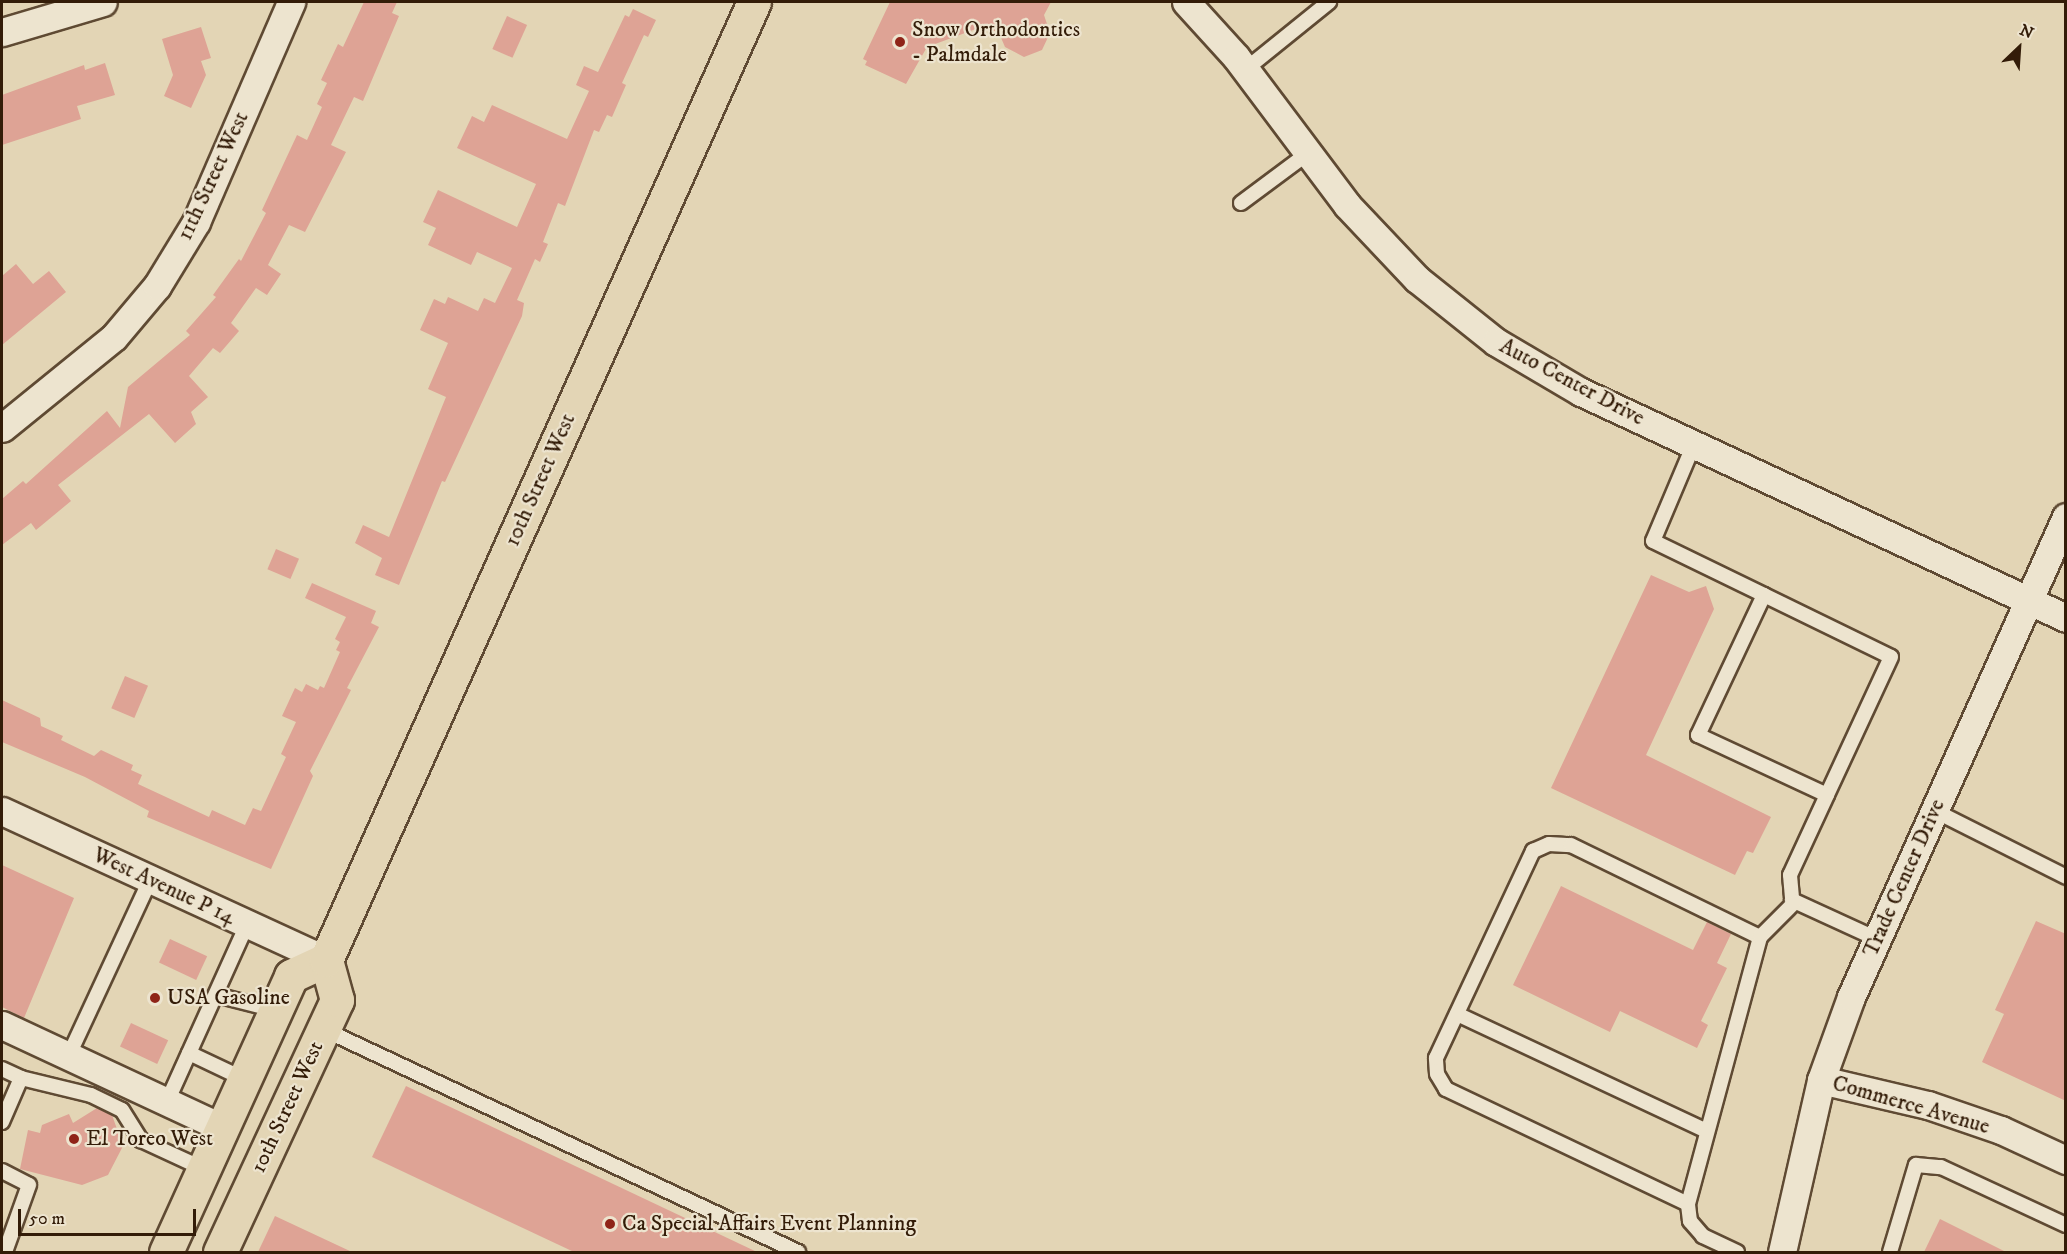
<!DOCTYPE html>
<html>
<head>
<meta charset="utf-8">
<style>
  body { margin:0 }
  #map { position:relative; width:2067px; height:1254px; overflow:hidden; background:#e3d5b5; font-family:"IM FELL DW Pica",serif }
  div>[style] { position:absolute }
  .building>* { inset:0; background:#dea395; transform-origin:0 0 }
  .roads { filter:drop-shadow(2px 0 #5f4a33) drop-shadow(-2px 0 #5f4a33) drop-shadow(0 2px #5f4a33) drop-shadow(0 -2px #5f4a33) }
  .service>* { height:14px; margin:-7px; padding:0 7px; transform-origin:7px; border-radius:7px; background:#ede4cf }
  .minor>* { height:27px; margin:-13.5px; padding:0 13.5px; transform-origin:13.5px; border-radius:13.5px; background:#ede4cf }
  .primary>* { height:33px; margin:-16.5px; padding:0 16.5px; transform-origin:16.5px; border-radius:16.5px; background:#e3d5b5 }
  .dots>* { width:16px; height:16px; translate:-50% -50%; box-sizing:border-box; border:3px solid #ede4cf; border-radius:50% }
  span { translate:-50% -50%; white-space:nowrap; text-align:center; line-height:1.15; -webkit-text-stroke:4.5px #ede4cf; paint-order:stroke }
  .poi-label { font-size:22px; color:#331c08 }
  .left { translate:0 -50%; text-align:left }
  .street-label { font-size:22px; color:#331c08 }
  .frame { position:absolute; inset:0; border:3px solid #331c08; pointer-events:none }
  .north { position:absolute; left:1989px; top:18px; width:60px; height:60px; -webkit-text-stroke:4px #ede4cf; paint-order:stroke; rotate:25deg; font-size:16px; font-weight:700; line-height:24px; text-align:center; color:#331c08 }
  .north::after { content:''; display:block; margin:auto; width:21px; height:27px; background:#331c08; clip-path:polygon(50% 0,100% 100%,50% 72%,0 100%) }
  .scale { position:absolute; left:18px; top:1209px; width:178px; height:27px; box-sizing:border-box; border:3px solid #331c08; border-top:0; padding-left:8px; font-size:18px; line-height:21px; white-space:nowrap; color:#331c08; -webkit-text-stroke:4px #ede4cf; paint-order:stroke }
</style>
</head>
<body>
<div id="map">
  <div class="building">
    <i style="clip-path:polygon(364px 2px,397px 2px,392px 13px,399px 16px,363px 101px,354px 97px,331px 145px,346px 152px,305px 232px,289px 225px,268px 265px,281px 274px,267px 295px,256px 288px,231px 323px,239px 331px,220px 353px,213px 348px,189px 376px,208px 397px,191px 412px,196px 424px,175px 443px,149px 414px,58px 485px,71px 501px,36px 530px,31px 523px,2px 545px,2px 499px,23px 481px,26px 484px,107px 411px,120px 428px,128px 387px,190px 335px,186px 331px,216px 297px,213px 295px,239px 259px,241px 261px,266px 213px,262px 210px,297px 135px,307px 140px,322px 107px,317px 104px,327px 83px,321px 80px,338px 44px,343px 47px)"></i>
    <i style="clip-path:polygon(890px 2px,1051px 2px,1044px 15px,1050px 33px,1042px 50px,1024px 57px,1005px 47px,999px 33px,984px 26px,927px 47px,906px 84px,865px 65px,867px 61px,863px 59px)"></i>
    <i style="clip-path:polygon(633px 9px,656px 20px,648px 37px,644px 35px,622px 83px,626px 85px,612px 117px,607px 115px,599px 132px,594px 130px,565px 206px,558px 203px,543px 242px,548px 244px,540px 262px,535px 259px,517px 300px,524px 303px,522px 316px,445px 482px,442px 481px,399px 585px,375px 575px,382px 558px,355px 543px,363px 525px,389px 537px,446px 397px,428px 389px,448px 343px,420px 330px,434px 299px,445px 304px,448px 297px,478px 311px,484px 298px,495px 303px,512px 268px,477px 252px,471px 265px,428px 245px,436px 228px,423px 222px,438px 190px,517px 227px,536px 184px,457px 148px,472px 116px,484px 122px,492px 105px,567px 139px,589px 91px,576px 85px,584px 66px,598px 72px,625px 15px,629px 17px)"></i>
    <i style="left:507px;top:16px;width:22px;height:36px;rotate:24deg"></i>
    <i style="clip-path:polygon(201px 27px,211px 58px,201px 61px,206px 75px,191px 108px,164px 96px,173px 75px,162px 39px)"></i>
    <i style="clip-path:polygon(105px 63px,115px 95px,77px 106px,81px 119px,2px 145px,2px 95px,84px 65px,85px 70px)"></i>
    <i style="clip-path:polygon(16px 264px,33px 284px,49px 271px,66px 292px,2px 345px,2px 276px)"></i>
    <i style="left:276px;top:549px;width:25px;height:22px;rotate:23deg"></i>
    <i style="clip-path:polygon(1651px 575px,1689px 592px,1706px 586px,1714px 609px,1646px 755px,1771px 817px,1753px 853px,1747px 851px,1735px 875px,1551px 788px)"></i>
    <i style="clip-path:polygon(312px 583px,376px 611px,371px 623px,379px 627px,347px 688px,351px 690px,310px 771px,313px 776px,271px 869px,147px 817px,149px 811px,85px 777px,2px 742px,2px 700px,40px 718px,41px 726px,63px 736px,61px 740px,94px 756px,101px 750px,133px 765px,131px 770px,142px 775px,138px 784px,209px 817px,212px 810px,245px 825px,253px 808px,261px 811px,286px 757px,281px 754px,296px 722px,282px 716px,295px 688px,302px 692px,306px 684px,318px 690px,320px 686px,324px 688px,340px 652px,336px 650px,340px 642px,335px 639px,346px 617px,305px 598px)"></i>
    <i style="left:125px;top:676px;width:25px;height:35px;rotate:23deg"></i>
    <i style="clip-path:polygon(2px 865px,74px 898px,24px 1018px,2px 1007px)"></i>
    <i style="clip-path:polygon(1561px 886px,1693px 950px,1707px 922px,1731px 934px,1717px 963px,1727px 968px,1701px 1021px,1708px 1025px,1697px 1048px,1620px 1011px,1610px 1032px,1513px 985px)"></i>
    <i style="clip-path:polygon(2036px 921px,2066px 934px,2066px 1101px,1982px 1062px,2004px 1014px,1995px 1010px)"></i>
    <i style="left:170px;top:939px;width:41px;height:26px;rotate:25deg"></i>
    <i style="left:131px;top:1023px;width:41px;height:26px;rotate:25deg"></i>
    <i style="clip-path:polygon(406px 1086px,757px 1252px,574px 1252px,372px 1157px)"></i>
    <i style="clip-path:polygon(97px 1108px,112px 1115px,123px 1146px,108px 1175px,82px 1185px,20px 1169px,28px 1130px,40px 1133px,42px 1125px,69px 1114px,73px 1123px)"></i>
    <i style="clip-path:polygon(275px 1216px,352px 1252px,258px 1252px)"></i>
    <i style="clip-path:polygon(1940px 1219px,2006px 1252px,1924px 1252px)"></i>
  </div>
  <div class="roads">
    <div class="service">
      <i style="left:1246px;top:69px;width:107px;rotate:-38.9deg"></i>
      <i style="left:1241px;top:203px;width:84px;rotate:-36.7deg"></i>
      <i style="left:1694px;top:444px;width:105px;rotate:112.9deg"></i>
      <i style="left:1653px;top:541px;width:123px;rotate:25.9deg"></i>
      <i style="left:1764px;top:595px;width:155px;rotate:115.2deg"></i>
      <i style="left:1698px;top:735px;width:142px;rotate:24.9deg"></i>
      <i style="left:1827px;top:795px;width:88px;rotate:114.8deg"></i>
      <i style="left:1790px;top:875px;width:25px;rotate:85deg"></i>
      <i style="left:1792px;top:900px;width:94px;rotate:24.6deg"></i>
      <i style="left:1764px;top:595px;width:141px;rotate:26deg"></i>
      <i style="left:1891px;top:657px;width:152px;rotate:114.9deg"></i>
      <i style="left:1933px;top:810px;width:149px;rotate:26.7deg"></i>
      <i style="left:216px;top:995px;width:61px;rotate:14.3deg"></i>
      <i style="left:1457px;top:1014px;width:276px;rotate:25.1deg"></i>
      <i style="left:323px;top:1029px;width:525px;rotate:25.15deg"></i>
      <i style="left:189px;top:1053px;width:61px;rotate:25.3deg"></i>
      <i style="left:68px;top:1057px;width:195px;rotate:-65.1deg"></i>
      <i style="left:2px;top:1069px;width:21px;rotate:25deg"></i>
      <i style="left:21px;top:1078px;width:48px;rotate:113.4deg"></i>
      <i style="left:21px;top:1078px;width:72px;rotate:13.7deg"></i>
      <i style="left:91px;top:1095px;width:34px;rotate:26deg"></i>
      <i style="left:122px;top:1110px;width:36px;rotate:58deg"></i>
      <i style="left:141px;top:1140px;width:69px;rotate:24.7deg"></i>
      <i style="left:166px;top:1104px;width:196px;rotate:-65.7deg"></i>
      <i style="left:2px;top:1171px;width:30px;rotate:27deg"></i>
      <i style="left:29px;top:1185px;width:71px;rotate:109.7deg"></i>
      <i style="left:1688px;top:1204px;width:268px;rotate:-154.6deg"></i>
      <i style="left:1446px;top:1089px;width:17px;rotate:-121deg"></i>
      <i style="left:1437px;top:1074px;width:16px;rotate:-94deg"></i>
      <i style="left:1436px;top:1058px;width:229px;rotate:-64.9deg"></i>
      <i style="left:1533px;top:851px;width:17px;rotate:-24deg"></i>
      <i style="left:1549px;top:844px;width:22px;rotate:3deg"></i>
      <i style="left:1571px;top:845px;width:210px;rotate:26deg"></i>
      <i style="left:1737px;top:1252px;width:38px;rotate:-155deg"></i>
      <i style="left:1703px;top:1236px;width:20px;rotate:-131deg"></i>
      <i style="left:1690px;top:1221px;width:17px;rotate:-97deg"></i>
      <i style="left:1688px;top:1204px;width:277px;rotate:-74.9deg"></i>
      <i style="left:1760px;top:937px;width:49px;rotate:-45deg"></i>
      <i style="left:1890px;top:1252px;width:91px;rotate:-73.4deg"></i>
      <i style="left:1916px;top:1165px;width:25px;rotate:5deg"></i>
      <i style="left:1941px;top:1167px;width:138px;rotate:24.9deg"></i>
    </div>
    <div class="minor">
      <i style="left:1186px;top:2px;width:74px;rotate:47.7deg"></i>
      <i style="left:1236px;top:57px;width:185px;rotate:53.1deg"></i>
      <i style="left:1347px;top:205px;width:102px;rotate:46.6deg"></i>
      <i style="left:1417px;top:279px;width:101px;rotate:38.6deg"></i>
      <i style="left:1496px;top:342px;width:99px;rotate:30.5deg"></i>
      <i style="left:1581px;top:392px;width:535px;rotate:24.98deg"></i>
      <i style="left:2px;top:32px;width:105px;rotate:-16.5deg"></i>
      <i style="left:2px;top:428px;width:144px;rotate:-39.1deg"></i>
      <i style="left:114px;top:337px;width:67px;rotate:-49.9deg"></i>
      <i style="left:157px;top:286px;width:75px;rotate:-58.6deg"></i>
      <i style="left:196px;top:222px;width:240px;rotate:-66.6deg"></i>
      <i style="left:2px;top:811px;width:357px;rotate:24.7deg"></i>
      <i style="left:2px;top:1025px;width:244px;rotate:25deg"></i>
      <i style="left:1821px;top:1080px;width:110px;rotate:13.2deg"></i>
      <i style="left:1928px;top:1105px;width:77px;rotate:18.9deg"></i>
      <i style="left:2001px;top:1130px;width:72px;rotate:24.8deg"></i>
      <i style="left:1782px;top:1252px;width:176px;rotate:-77.2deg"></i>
      <i style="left:1821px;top:1080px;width:88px;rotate:-70.1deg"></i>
      <i style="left:1851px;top:997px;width:526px;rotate:-65.87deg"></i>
    </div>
    <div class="primary">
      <i style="left:166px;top:1252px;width:303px;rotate:-65.6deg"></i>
      <i style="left:291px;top:976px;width:38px;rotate:-25deg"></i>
      <i style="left:220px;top:1252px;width:278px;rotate:-65.1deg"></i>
      <i style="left:337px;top:1000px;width:41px;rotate:-105.4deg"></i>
      <i style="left:326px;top:960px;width:1049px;rotate:-65.93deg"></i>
    </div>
  </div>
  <div class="dots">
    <i style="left:900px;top:42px;background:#8f2418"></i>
    <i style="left:155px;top:998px;background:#8f2418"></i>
    <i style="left:74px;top:1139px;background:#8f2418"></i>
    <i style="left:610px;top:1224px;background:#8f2418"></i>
  </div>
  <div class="poi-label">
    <span class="left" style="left:912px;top:42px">Snow Orthodontics<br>- Palmdale</span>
    <span class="left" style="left:167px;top:998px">USA Gasoline</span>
    <span class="left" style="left:86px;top:1139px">El Toreo West</span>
    <span class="left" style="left:622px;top:1224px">Ca Special Affairs Event Planning</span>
  </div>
  <div class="street-label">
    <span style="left:213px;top:176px;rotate:-65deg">11th Street West</span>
    <span style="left:1572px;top:382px;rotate:28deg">Auto Center Drive</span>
    <span style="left:540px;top:480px;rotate:-66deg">10th Street West</span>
    <span style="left:1904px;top:878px;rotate:-66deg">Trade Center Drive</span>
    <span style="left:164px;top:886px;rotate:25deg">West Avenue P 14</span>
    <span style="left:1911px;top:1105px;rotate:16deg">Commerce Avenue</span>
    <span style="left:287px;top:1107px;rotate:-65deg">10th Street West</span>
  </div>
  <div class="frame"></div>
  <div class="north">N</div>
  <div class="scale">50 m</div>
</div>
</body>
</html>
